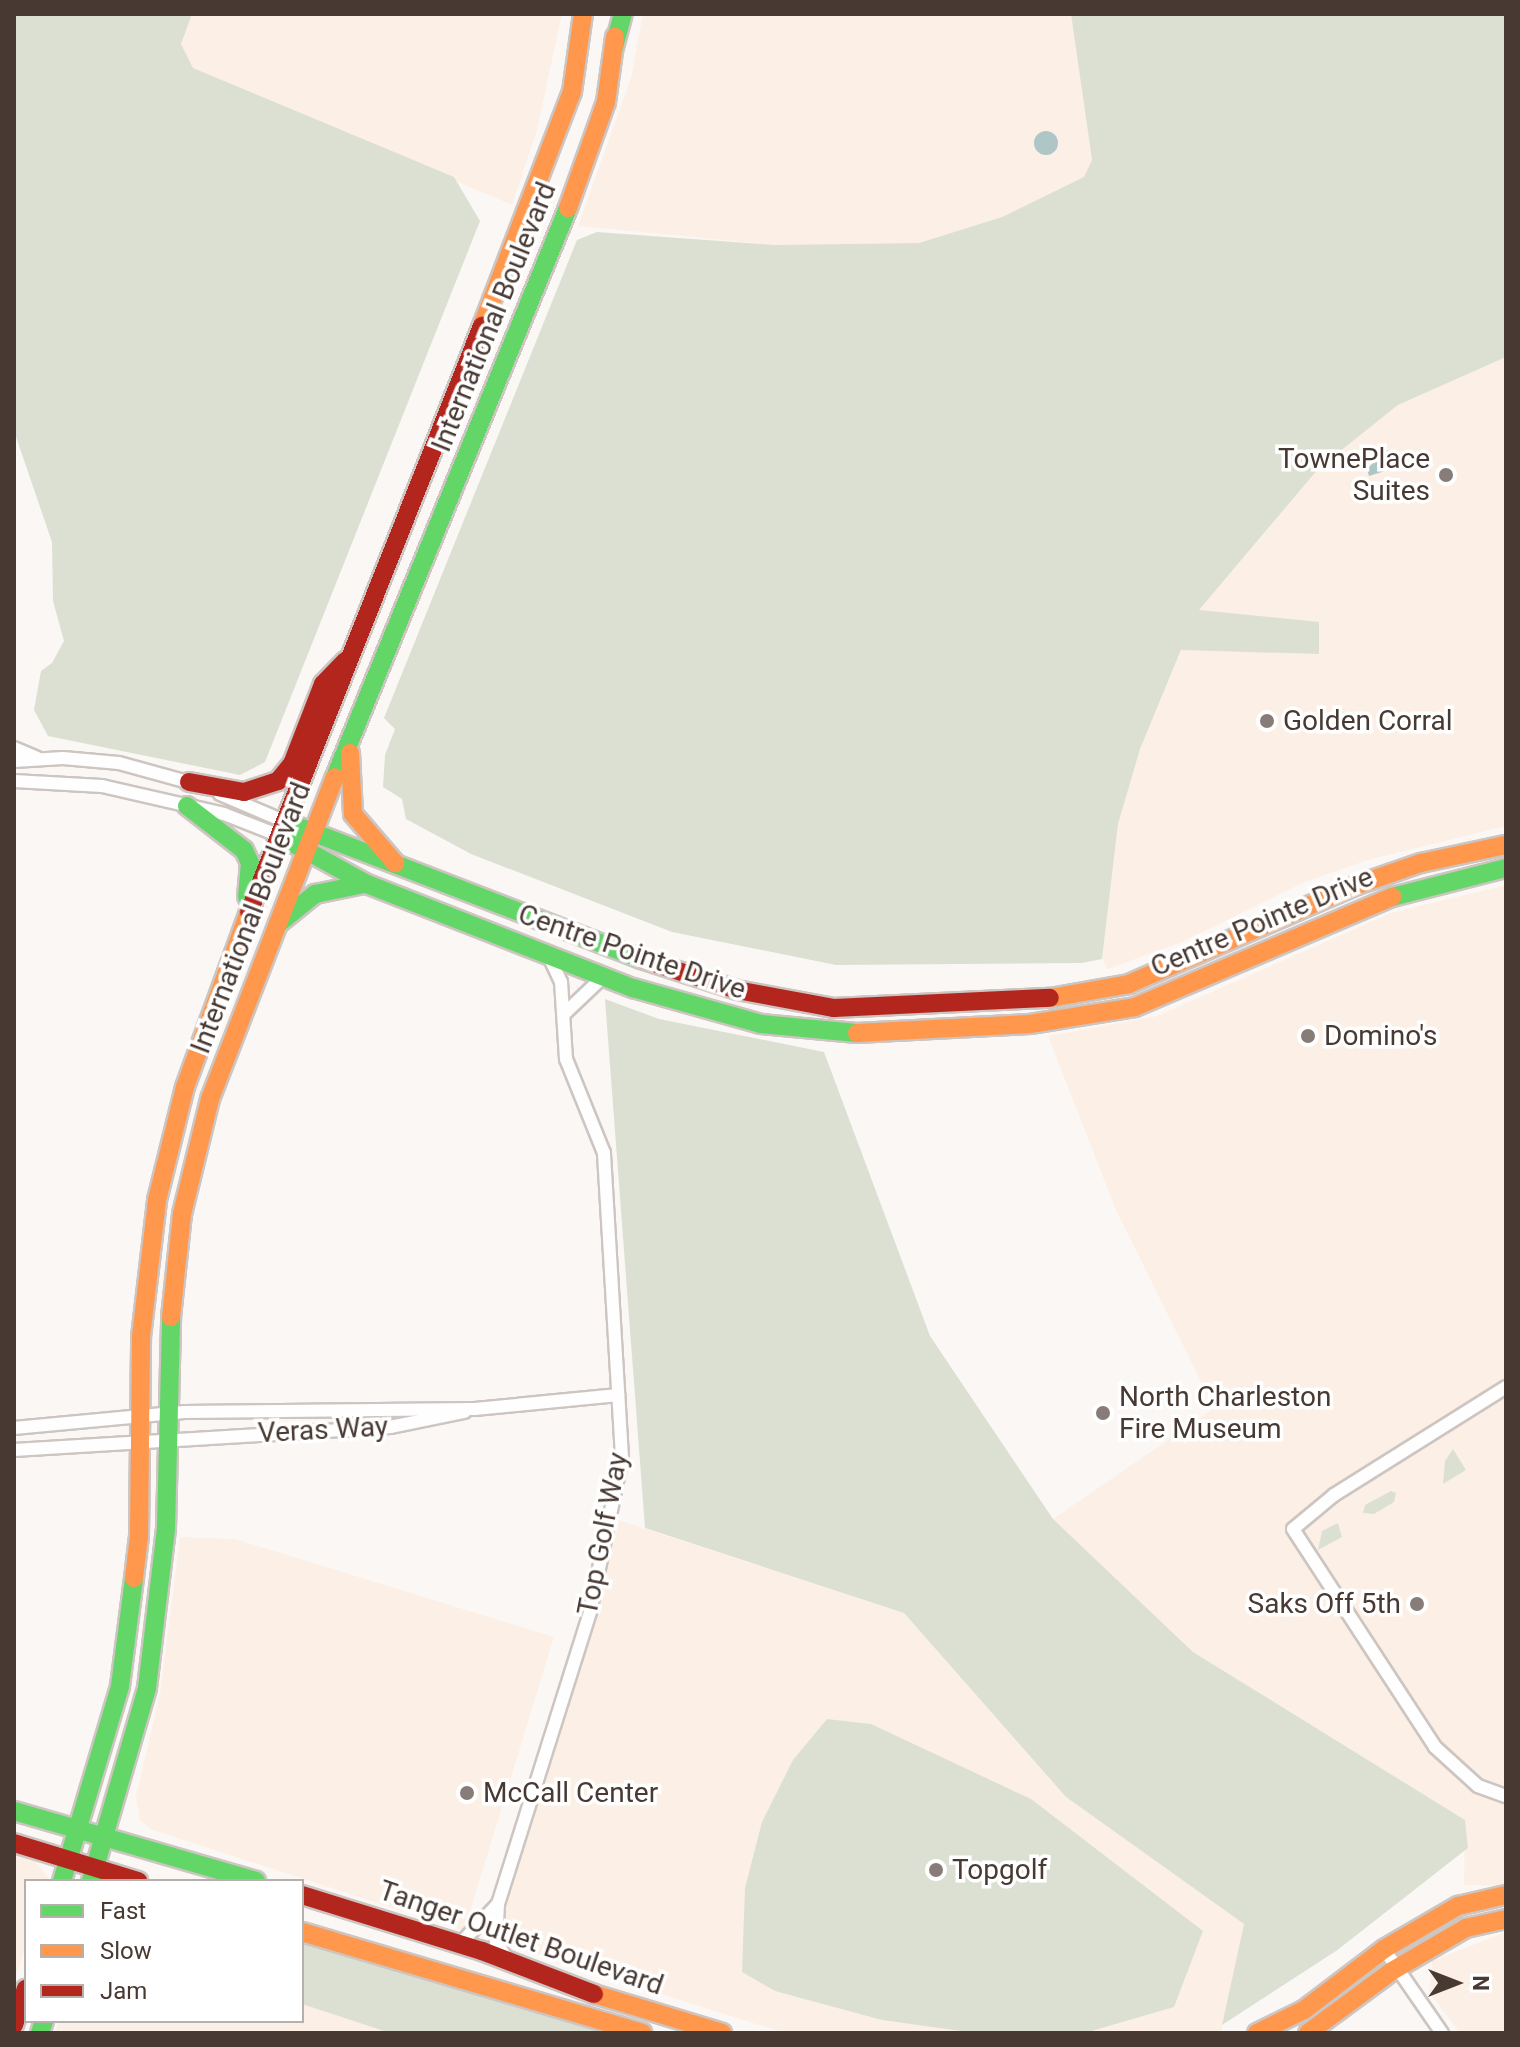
<!DOCTYPE html>
<html>
<head>
<meta charset="utf-8">
<style>
  body { margin:0 }
  #map { position:relative; width:1520px; height:2047px; overflow:hidden; background:#fbf7f5; font-family:Roboto,sans-serif }
  div>[style] { position:absolute }
  .commercial>* { inset:0; background:#fcf0e6 }
  .green>* { inset:0; background:#dbe0d2 }
  .water>* { inset:0; background:#aec7c6 }
  .round { border-radius:50% }
  .roads { filter:drop-shadow(2px 0 #cdc5c1) drop-shadow(-2px 0 #cdc5c1) drop-shadow(0 2px #cdc5c1) drop-shadow(0 -2px #cdc5c1) }
  .street>* { height:12px; margin:-6px; padding:0 6px; transform-origin:6px; border-radius:6px; background:#fefefe }
  .fast>* { height:18px; margin:-9px; padding:0 9px; transform-origin:9px; border-radius:9px; background:#63d668 }
  .slow>* { height:18px; margin:-9px; padding:0 9px; transform-origin:9px; border-radius:9px; background:#ff974d }
  .jam>* { height:18px; margin:-9px; padding:0 9px; transform-origin:9px; border-radius:9px; background:#b3261e }
  .dots>* { width:22px; height:22px; translate:-50% -50%; box-sizing:border-box; border:4px solid #fff; border-radius:50% }
  span { translate:-50% -50%; white-space:nowrap; text-align:center; line-height:1.15; -webkit-text-stroke:7px #fff; paint-order:stroke }
  .street-label { font-size:28px; color:#483933 }
  .poi-label { font-size:28px; color:#483933 }
  .right { translate:-100% -50%; text-align:right }
  .left { translate:0 -50%; text-align:left }
  .frame { position:absolute; inset:0; border:16px solid #483933; pointer-events:none }
  .legend { position:absolute; left:24px; top:1879px; width:280px; height:144px; box-sizing:border-box; background:#fff; border:2px solid #b6b0ad; margin:0; padding:10px 14px; list-style:none; font-size:24px; color:#483933 }
  .legend li { display:flex; align-items:center; gap:16px; height:40px }
  .legend b { width:40px; border:2px solid #b6b0ad }
  .north { position:absolute; left:1416px; top:1943px; width:80px; height:80px; -webkit-text-stroke:6px #fff; paint-order:stroke; rotate:90deg; font-size:22px; font-weight:700; line-height:32px; text-align:center; color:#483933 }
  .north::after { content:''; display:block; margin:auto; width:28px; height:36px; background:#483933; clip-path:polygon(50% 0,100% 100%,50% 72%,0 100%) }
</style>
</head>
<body>
<div id="map">
  <div class="commercial">
    <i style="clip-path:polygon(192px 14px,562px 14px,537px 130px,512px 205px,193px 68px,181px 44px)"></i>
    <i style="clip-path:polygon(643px 14px,1071px 14px,1092px 160px,1084px 177px,1002px 217px,919px 243px,774px 245px,578px 226px,631px 78px)"></i>
    <i style="clip-path:polygon(1506px 357px,1506px 826px,1368px 860px,1305px 882px,1182px 942px,1108px 969px,1102px 959px,1118px 824px,1135px 760px,1198px 611px,1319px 468px,1398px 405px)"></i>
    <i style="clip-path:polygon(1506px 885px,1506px 1886px,1464px 1885px,1465px 1820px,1193px 1652px,1053px 1519px,1214px 1408px,1115px 1208px,1048px 1036px,1157px 1016px,1391px 913px)"></i>
    <i style="clip-path:polygon(609px 1517px,904px 1613px,1066px 1797px,1244px 1924px,1221px 2032px,785px 2033px,496px 1942px,498px 1904px,590px 1612px)"></i>
    <i style="clip-path:polygon(180px 1537px,235px 1539px,554px 1637px,464px 1931px,150px 1829px,140px 1820px,136px 1797px,160px 1693px)"></i>
    <i style="clip-path:polygon(14px 1853px,34px 1860px,50px 1880px,26px 1881px,26px 1946px,14px 1981px)"></i>
    <i style="clip-path:polygon(1506px 1932px,1506px 2033px,1460px 2033px,1429px 1992px,1432px 1961px)"></i>
    <i style="clip-path:polygon(302px 2004px,390px 2033px,55px 2033px,59px 2021px,302px 2021px)"></i>
  </div>
  <div class="green">
    <i style="clip-path:polygon(14px 14px,192px 14px,181px 44px,193px 68px,454px 177px,480px 221px,265px 762px,240px 775px,48px 736px,34px 710px,41px 671px,52px 663px,64px 641px,53px 601px,52px 542px,14px 431px)"></i>
    <i style="clip-path:polygon(1071px 14px,1506px 14px,1506px 357px,1398px 405px,1319px 468px,1199px 610px,1319px 622px,1319px 654px,1181px 650px,1140px 749px,1118px 824px,1102px 959px,1082px 963px,836px 965px,672px 932px,471px 854px,406px 819px,402px 799px,383px 787px,385px 755px,395px 729px,384px 718px,577px 240px,597px 232px,774px 245px,919px 243px,1002px 217px,1084px 177px,1092px 160px)"></i>
    <i style="clip-path:polygon(605px 999px,659px 1019px,824px 1052px,930px 1336px,1053px 1519px,1193px 1652px,1465px 1820px,1468px 1848px,1336px 1951px,1222px 2025px,1244px 1924px,1066px 1797px,904px 1613px,645px 1528px)"></i>
    <i style="clip-path:polygon(1453px 1449px,1466px 1470px,1443px 1484px,1445px 1461px)"></i>
    <i style="clip-path:polygon(1391px 1491px,1396px 1493px,1394px 1502px,1374px 1514px,1363px 1513px,1365px 1505px)"></i>
    <i style="clip-path:polygon(1338px 1523px,1342px 1537px,1318px 1550px,1322px 1531px)"></i>
    <i style="clip-path:polygon(827px 1719px,871px 1724px,1031px 1799px,1203px 1931px,1174px 2007px,1088px 2032px,975px 2033px,882px 2020px,775px 1991px,742px 1972px,745px 1888px,762px 1822px,793px 1760px)"></i>
    <i style="clip-path:polygon(302px 1941px,616px 2033px,390px 2033px,302px 2004px)"></i>
  </div>
  <div class="water">
    <i class="round" style="left:1034px;top:131px;width:24px;height:24px"></i>
    <i style="clip-path:polygon(1386px 450px,1398px 452px,1401px 466px,1369px 476px,1367px 469px)"></i>
  </div>
  <div class="roads">
    <div class="street">
      <i style="left:14px;top:748px;width:25px;rotate:23deg"></i>
      <i style="left:14px;top:761px;width:49px;rotate:-3.5deg"></i>
      <i style="left:63px;top:758px;width:56px;rotate:5.1deg"></i>
      <i style="left:119px;top:763px;width:79px;rotate:15.4deg"></i>
      <i style="left:14px;top:781px;width:88px;rotate:3.3deg"></i>
      <i style="left:102px;top:786px;width:125px;rotate:12.9deg"></i>
      <i style="left:224px;top:814px;width:60px;rotate:21.4deg"></i>
      <i style="left:220px;top:794px;width:72px;rotate:23deg"></i>
      <i style="left:564px;top:1014px;width:54px;rotate:-43.5deg"></i>
      <i style="left:1506px;top:1387px;width:203px;rotate:147.9deg"></i>
      <i style="left:1334px;top:1495px;width:53px;rotate:140.3deg"></i>
      <i style="left:1293px;top:1529px;width:260px;rotate:56.9deg"></i>
      <i style="left:1435px;top:1747px;width:58px;rotate:42.2deg"></i>
      <i style="left:1478px;top:1786px;width:30px;rotate:20deg"></i>
      <i style="left:14px;top:1428px;width:171px;rotate:-5.4deg"></i>
      <i style="left:184px;top:1412px;width:291px;rotate:-0.6deg"></i>
      <i style="left:475px;top:1409px;width:144px;rotate:-5.6deg"></i>
      <i style="left:14px;top:1450px;width:377px;rotate:-3.5deg"></i>
      <i style="left:390px;top:1427px;width:76px;rotate:-11.5deg"></i>
      <i style="left:460px;top:1944px;width:55px;rotate:-46.5deg"></i>
      <i style="left:1384px;top:1949px;width:102px;rotate:55.4deg"></i>
      <i style="left:509px;top:1962px;width:24px;rotate:-123deg"></i>
      <i style="left:496px;top:1942px;width:38px;rotate:-87deg"></i>
      <i style="left:498px;top:1904px;width:306px;rotate:-72.5deg"></i>
      <i style="left:590px;top:1612px;width:158px;rotate:-78.3deg"></i>
      <i style="left:622px;top:1457px;width:305px;rotate:-93.4deg"></i>
      <i style="left:604px;top:1153px;width:101px;rotate:-112deg"></i>
      <i style="left:566px;top:1059px;width:77px;rotate:-93.7deg"></i>
      <i style="left:561px;top:982px;width:29px;rotate:-115deg"></i>
    </div>
    <div class="fast">
      <i style="left:614px;top:47px;width:34px;rotate:-75deg"></i>
      <i style="left:335px;top:777px;width:615px;rotate:-67.73deg"></i>
      <i style="left:187px;top:806px;width:72px;rotate:37.7deg"></i>
      <i style="left:244px;top:850px;width:14px;rotate:65deg"></i>
      <i style="left:250px;top:863px;width:34px;rotate:95deg"></i>
      <i style="left:286px;top:822px;width:381px;rotate:21.1deg"></i>
      <i style="left:280px;top:836px;width:99px;rotate:28.9deg"></i>
      <i style="left:367px;top:884px;width:286px;rotate:21.4deg"></i>
      <i style="left:633px;top:988px;width:133px;rotate:15.7deg"></i>
      <i style="left:761px;top:1024px;width:96px;rotate:5.4deg"></i>
      <i style="left:1392px;top:897px;width:118px;rotate:-14.3deg"></i>
      <i style="left:278px;top:924px;width:48px;rotate:-39deg"></i>
      <i style="left:315px;top:894px;width:50px;rotate:-11.5deg"></i>
      <i style="left:14px;top:1811px;width:252px;rotate:16.1deg"></i>
      <i style="left:62px;top:1881px;width:203px;rotate:-73.4deg"></i>
      <i style="left:120px;top:1686px;width:109px;rotate:-82.6deg"></i>
      <i style="left:91px;top:1881px;width:201px;rotate:-73.8deg"></i>
      <i style="left:147px;top:1688px;width:161px;rotate:-83.2deg"></i>
      <i style="left:166px;top:1528px;width:211px;rotate:-88.6deg"></i>
      <i style="left:40px;top:2033px;width:13px;rotate:-72deg"></i>
    </div>
    <div class="slow">
      <i style="left:568px;top:208px;width:113px;rotate:-70.3deg"></i>
      <i style="left:606px;top:102px;width:66px;rotate:-82.1deg"></i>
      <i style="left:482px;top:326px;width:251px;rotate:-69deg"></i>
      <i style="left:572px;top:92px;width:79px;rotate:-82deg"></i>
      <i style="left:350px;top:753px;width:61px;rotate:87.2deg"></i>
      <i style="left:353px;top:814px;width:65px;rotate:49.4deg"></i>
      <i style="left:1050px;top:998px;width:80px;rotate:-10deg"></i>
      <i style="left:1129px;top:984px;width:249px;rotate:-23.5deg"></i>
      <i style="left:1357px;top:885px;width:68px;rotate:-19deg"></i>
      <i style="left:1421px;top:863px;width:87px;rotate:-12deg"></i>
      <i style="left:857px;top:1033px;width:173px;rotate:-3deg"></i>
      <i style="left:1030px;top:1024px;width:106px;rotate:-9.2deg"></i>
      <i style="left:1135px;top:1007px;width:280px;rotate:-23.2deg"></i>
      <i style="left:171px;top:1317px;width:104px;rotate:-83.9deg"></i>
      <i style="left:182px;top:1214px;width:118px;rotate:-76.3deg"></i>
      <i style="left:210px;top:1099px;width:345px;rotate:-68.8deg"></i>
      <i style="left:134px;top:1578px;width:42px;rotate:-83.2deg"></i>
      <i style="left:139px;top:1536px;width:199px;rotate:-89.4deg"></i>
      <i style="left:141px;top:1337px;width:138px;rotate:-83.3deg"></i>
      <i style="left:157px;top:1200px;width:116px;rotate:-76.1deg"></i>
      <i style="left:185px;top:1087px;width:186px;rotate:-69.9deg"></i>
      <i style="left:302px;top:1932px;width:355px;rotate:16.5deg"></i>
      <i style="left:594px;top:1994px;width:134px;rotate:16.9deg"></i>
      <i style="left:1257px;top:2033px;width:52px;rotate:-26.1deg"></i>
      <i style="left:1304px;top:2010px;width:101px;rotate:-37.3deg"></i>
      <i style="left:1384px;top:1949px;width:86px;rotate:-30.2deg"></i>
      <i style="left:1458px;top:1906px;width:49px;rotate:-12.9deg"></i>
      <i style="left:1308px;top:2033px;width:104px;rotate:-36.4deg"></i>
      <i style="left:1392px;top:1971px;width:86px;rotate:-30.2deg"></i>
      <i style="left:1466px;top:1928px;width:41px;rotate:-12.7deg"></i>
    </div>
    <div class="jam">
      <i style="left:189px;top:782px;width:56px;rotate:10.3deg"></i>
      <i style="left:244px;top:792px;width:36px;rotate:-18deg"></i>
      <i style="left:278px;top:781px;width:22px;rotate:-51deg"></i>
      <i style="left:292px;top:764px;width:86px;rotate:-68.8deg"></i>
      <i style="left:323px;top:684px;width:32px;rotate:-46deg"></i>
      <i style="left:249px;top:912px;width:631px;rotate:-68.32deg"></i>
      <i style="left:641px;top:959px;width:101px;rotate:17.9deg"></i>
      <i style="left:737px;top:990px;width:99px;rotate:10.5deg"></i>
      <i style="left:834px;top:1008px;width:216px;rotate:-2.7deg"></i>
      <i style="left:14px;top:1843px;width:130px;rotate:17deg"></i>
      <i style="left:302px;top:1895px;width:189px;rotate:17.3deg"></i>
      <i style="left:482px;top:1951px;width:120px;rotate:21deg"></i>
      <i style="left:14px;top:2025px;width:38px;rotate:-72deg"></i>
    </div>
  </div>
  <div class="dots">
    <i style="left:1446px;top:475px;background:#877c77"></i>
    <i style="left:1267px;top:721px;background:#877c77"></i>
    <i style="left:1308px;top:1036px;background:#877c77"></i>
    <i style="left:1103px;top:1413px;background:#877c77"></i>
    <i style="left:1417px;top:1604px;background:#877c77"></i>
    <i style="left:467px;top:1793px;background:#877c77"></i>
    <i style="left:936px;top:1870px;background:#877c77"></i>
  </div>
  <div class="street-label">
    <span style="left:494px;top:317px;rotate:-68deg">International Boulevard</span>
    <span style="left:251px;top:918px;rotate:-69deg">International Boulevard</span>
    <span style="left:1262px;top:922px;rotate:-23deg">Centre Pointe Drive</span>
    <span style="left:632px;top:952px;rotate:19deg">Centre Pointe Drive</span>
    <span style="left:323px;top:1430px;rotate:-3deg">Veras Way</span>
    <span style="left:603px;top:1534px;rotate:-79deg">Top Golf Way</span>
    <span style="left:521px;top:1938px;rotate:19deg">Tanger Outlet Boulevard</span>
  </div>
  <div class="poi-label">
    <span class="right" style="left:1430px;top:475px">TownePlace<br>Suites</span>
    <span class="left" style="left:1283px;top:721px">Golden Corral</span>
    <span class="left" style="left:1324px;top:1036px">Domino's</span>
    <span class="left" style="left:1119px;top:1413px">North Charleston<br>Fire Museum</span>
    <span class="right" style="left:1401px;top:1604px">Saks Off 5th</span>
    <span class="left" style="left:483px;top:1793px">McCall Center</span>
    <span class="left" style="left:952px;top:1870px">Topgolf</span>
  </div>
  <div class="frame"></div>
  <ul class="legend">
  <li><b style="height:10px;background:#63d668"></b>Fast</li>
  <li><b style="height:10px;background:#ff974d"></b>Slow</li>
  <li><b style="height:10px;background:#b3261e"></b>Jam</li>
  </ul>
  <div class="north">N</div>
</div>
</body>
</html>
